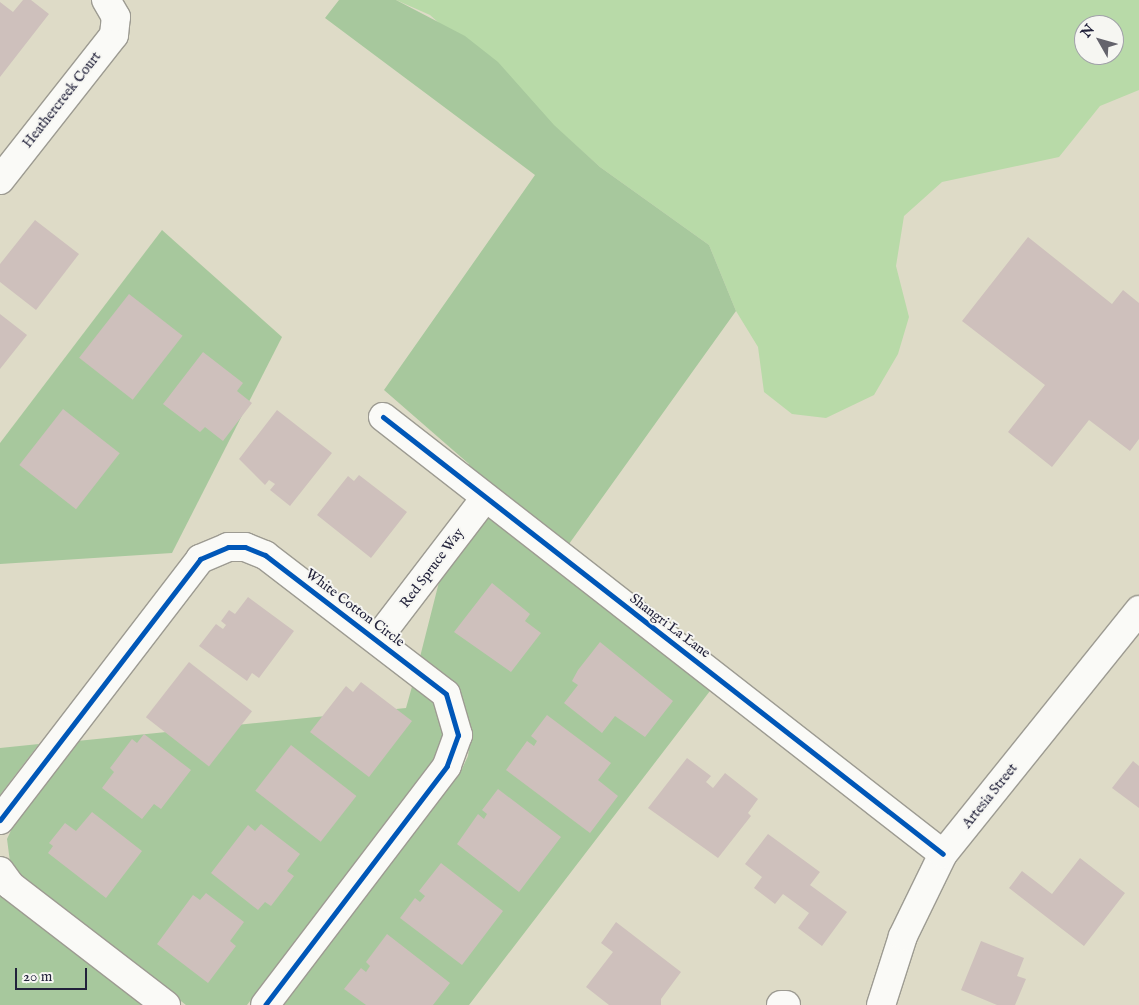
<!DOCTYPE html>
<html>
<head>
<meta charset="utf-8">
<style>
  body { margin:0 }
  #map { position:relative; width:1139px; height:1005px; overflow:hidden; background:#dedbc7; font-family:"IM FELL English",serif }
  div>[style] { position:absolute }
  .green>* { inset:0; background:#b8daa8 }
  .forest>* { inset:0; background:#a7c89d }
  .building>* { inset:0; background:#cec0bc; transform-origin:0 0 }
  .roads { filter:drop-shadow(1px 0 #9d9b92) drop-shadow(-1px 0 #9d9b92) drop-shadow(0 1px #9d9b92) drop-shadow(0 -1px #9d9b92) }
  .minor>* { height:28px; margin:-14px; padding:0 14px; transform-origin:14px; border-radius:14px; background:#fafaf7 }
  .cycleway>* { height:5px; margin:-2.5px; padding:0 2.5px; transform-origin:2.5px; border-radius:2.5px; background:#0057b8 }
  span { translate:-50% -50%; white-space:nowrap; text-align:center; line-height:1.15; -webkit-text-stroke:4px #f6f6f2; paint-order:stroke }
  .street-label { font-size:14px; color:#22223b }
  .north { position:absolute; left:1074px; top:15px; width:50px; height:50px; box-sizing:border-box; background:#f6f6f2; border:1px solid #a1a1a9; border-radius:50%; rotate:308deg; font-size:14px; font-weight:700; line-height:20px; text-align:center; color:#22223b }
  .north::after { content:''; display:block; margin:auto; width:18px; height:22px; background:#64636c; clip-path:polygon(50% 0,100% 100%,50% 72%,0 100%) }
  .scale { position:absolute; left:15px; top:968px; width:72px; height:22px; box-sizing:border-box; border:2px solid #22223b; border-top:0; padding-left:6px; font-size:15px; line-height:18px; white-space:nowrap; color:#22223b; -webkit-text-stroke:4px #f6f6f2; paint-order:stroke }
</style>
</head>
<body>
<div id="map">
  <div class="green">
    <i style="clip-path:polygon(evenodd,396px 0,1139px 0,1139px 90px,1100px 106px,1059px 157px,942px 182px,904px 216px,896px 266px,909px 317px,898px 354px,874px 395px,826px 418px,792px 414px,764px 392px,758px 347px,736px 311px,709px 245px,600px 167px,430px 15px,396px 0,1084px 25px,1114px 25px,1114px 55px,1084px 55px,1084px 25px)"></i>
  </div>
  <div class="forest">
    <i style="clip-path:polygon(339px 0,396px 0,465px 36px,498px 62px,554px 125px,600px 167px,709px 245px,736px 311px,569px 544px,594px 567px,468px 468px,469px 464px,384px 390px,535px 175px,325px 18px)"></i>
    <i style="clip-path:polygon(162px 230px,282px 337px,172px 553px,0 564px,0 443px)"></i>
    <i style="clip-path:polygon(489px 516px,713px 687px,469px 1005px,282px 1005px,460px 773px,468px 756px,471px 732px,459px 692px,420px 657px,439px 582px)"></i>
    <i style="clip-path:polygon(413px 683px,434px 701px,444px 734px,436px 759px,247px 1005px,186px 1005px,20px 876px,10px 862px,7px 839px,14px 824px,77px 741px,406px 708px)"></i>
    <i style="clip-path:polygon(39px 744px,0 795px,0 748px)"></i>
    <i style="clip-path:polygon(0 891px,145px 1005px,0 1005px)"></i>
  </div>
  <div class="building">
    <i style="clip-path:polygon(23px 0,31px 0,49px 14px,0 77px,0 2px,13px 12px)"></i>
    <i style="clip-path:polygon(35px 220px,79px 254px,36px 310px,0 282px,0 264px)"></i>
    <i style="clip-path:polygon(1028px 237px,1112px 304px,1123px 290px,1139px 303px,1139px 439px,1130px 451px,1089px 420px,1052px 467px,1008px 432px,1045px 385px,962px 321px)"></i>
    <i style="left:129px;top:294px;width:68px;height:81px;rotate:38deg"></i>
    <i style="clip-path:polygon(0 314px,27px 335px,0 369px)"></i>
    <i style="clip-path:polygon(203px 352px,243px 383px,237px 391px,252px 403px,223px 441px,205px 427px,200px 432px,163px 404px)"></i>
    <i style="left:63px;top:409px;width:72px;height:71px;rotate:38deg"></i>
    <i style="clip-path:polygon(277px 410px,332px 453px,290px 506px,270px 490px,275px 484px,269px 480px,265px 485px,239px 459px)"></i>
    <i style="clip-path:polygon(359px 475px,407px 512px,371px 558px,317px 515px,348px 476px,354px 481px)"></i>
    <i style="clip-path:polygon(492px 583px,530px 614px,525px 621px,541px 633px,511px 672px,454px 632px)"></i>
    <i style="clip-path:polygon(248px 597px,294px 631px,259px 678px,252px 673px,247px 681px,199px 646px,216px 624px,223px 629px,226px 625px,221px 621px,229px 610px,235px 614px)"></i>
    <i style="clip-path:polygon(600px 642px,673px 701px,645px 737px,615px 716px,602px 733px,564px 703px,578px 685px,572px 681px,578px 670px)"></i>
    <i style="left:189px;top:662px;width:80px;height:70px;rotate:38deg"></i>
    <i style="clip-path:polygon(361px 682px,412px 721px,369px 777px,310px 732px,346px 686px,353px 692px)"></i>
    <i style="clip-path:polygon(547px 715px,611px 763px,598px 780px,618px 796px,590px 833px,506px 770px,527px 741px,534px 746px,537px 741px,531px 736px)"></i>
    <i style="clip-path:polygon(144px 734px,191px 770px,161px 809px,154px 804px,142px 819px,102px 788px,114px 772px,110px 768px,132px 739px,137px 743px)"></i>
    <i style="left:291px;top:745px;width:83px;height:58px;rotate:38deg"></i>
    <i style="clip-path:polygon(687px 758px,711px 776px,706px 782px,713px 788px,725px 773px,758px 799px,748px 813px,751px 816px,718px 858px,648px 808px)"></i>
    <i style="clip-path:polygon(1133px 761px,1139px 766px,1139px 808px,1112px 788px)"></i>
    <i style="clip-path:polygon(498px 789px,561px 837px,519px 892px,457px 844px,478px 814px,484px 819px,487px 814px,482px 810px)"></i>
    <i style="clip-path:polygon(92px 812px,142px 851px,106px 898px,48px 853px,53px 846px,49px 843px,65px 823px,76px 831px)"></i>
    <i style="clip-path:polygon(261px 824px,300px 854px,287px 871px,294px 876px,271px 906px,265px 902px,258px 910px,211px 873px,248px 825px,255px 831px)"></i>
    <i style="clip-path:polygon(768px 834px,820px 872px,810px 885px,847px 912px,822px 946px,798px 928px,809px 913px,783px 894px,775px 904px,754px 888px,762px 877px,745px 864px)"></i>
    <i style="clip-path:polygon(1080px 858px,1125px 893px,1084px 946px,1009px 888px,1022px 871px,1052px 894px)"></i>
    <i style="clip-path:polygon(441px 863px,503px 911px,462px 965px,400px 918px,415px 898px,420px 902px,425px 896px,419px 891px)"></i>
    <i style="clip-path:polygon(206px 893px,244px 922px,230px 941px,236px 946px,208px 983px,157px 944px,193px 895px,200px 900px)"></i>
    <i style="clip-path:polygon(616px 922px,681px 972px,661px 999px,661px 1005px,609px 1005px,586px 987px,613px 952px,601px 943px)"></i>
    <i style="clip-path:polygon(387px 934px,450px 983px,433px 1005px,366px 1005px,344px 989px,361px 968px,366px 972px,370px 966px,366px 962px)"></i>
    <i style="clip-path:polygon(981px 941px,1024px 958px,1017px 976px,1026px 979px,1015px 1005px,997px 1005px,961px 990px)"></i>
  </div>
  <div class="roads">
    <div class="minor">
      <i style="left:0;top:180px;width:184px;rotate:-51.8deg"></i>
      <i style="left:114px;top:35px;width:18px;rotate:-84deg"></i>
      <i style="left:116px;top:17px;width:20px;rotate:-120deg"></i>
      <i style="left:383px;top:417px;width:710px;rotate:37.97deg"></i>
      <i style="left:378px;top:638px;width:176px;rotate:-52.6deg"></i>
      <i style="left:0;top:820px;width:329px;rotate:-52.5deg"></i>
      <i style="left:200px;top:559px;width:30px;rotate:-23deg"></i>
      <i style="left:228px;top:547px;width:17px"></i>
      <i style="left:245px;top:547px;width:22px;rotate:22deg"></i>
      <i style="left:265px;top:555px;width:228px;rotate:37.5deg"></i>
      <i style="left:446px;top:694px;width:43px;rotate:73.7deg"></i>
      <i style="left:458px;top:735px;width:33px;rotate:110deg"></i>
      <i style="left:447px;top:766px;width:300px;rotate:127.3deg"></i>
      <i style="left:0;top:871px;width:17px;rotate:54deg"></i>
      <i style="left:10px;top:885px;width:197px;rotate:37.6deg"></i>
      <i style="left:781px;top:1005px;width:5px"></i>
      <i style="left:881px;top:1005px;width:72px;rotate:-72.3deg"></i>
      <i style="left:903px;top:936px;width:91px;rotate:-64deg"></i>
      <i style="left:943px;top:854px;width:313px;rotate:-51.2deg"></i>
    </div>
  </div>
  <div class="cycleway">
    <i style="left:383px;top:417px;width:710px;rotate:37.97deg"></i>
    <i style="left:0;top:820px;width:329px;rotate:-52.5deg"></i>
    <i style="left:200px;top:559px;width:30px;rotate:-23deg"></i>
    <i style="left:228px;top:547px;width:17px"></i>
    <i style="left:245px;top:547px;width:22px;rotate:22deg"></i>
    <i style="left:265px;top:555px;width:228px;rotate:37.5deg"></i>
    <i style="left:446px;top:694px;width:43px;rotate:73.7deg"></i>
    <i style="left:458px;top:735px;width:33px;rotate:110deg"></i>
    <i style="left:447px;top:766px;width:300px;rotate:127.3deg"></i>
  </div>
  <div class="street-label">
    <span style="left:62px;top:100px;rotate:-52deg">Heathercreek Court</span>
    <span style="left:432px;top:568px;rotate:-53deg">Red Spruce Way</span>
    <span style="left:355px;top:608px;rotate:37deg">White Cotton Circle</span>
    <span style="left:670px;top:626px;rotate:37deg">Shangri La Lane</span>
    <span style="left:990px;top:796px;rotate:-51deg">Artesia Street</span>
  </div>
  <div class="north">N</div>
  <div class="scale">20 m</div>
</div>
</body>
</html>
